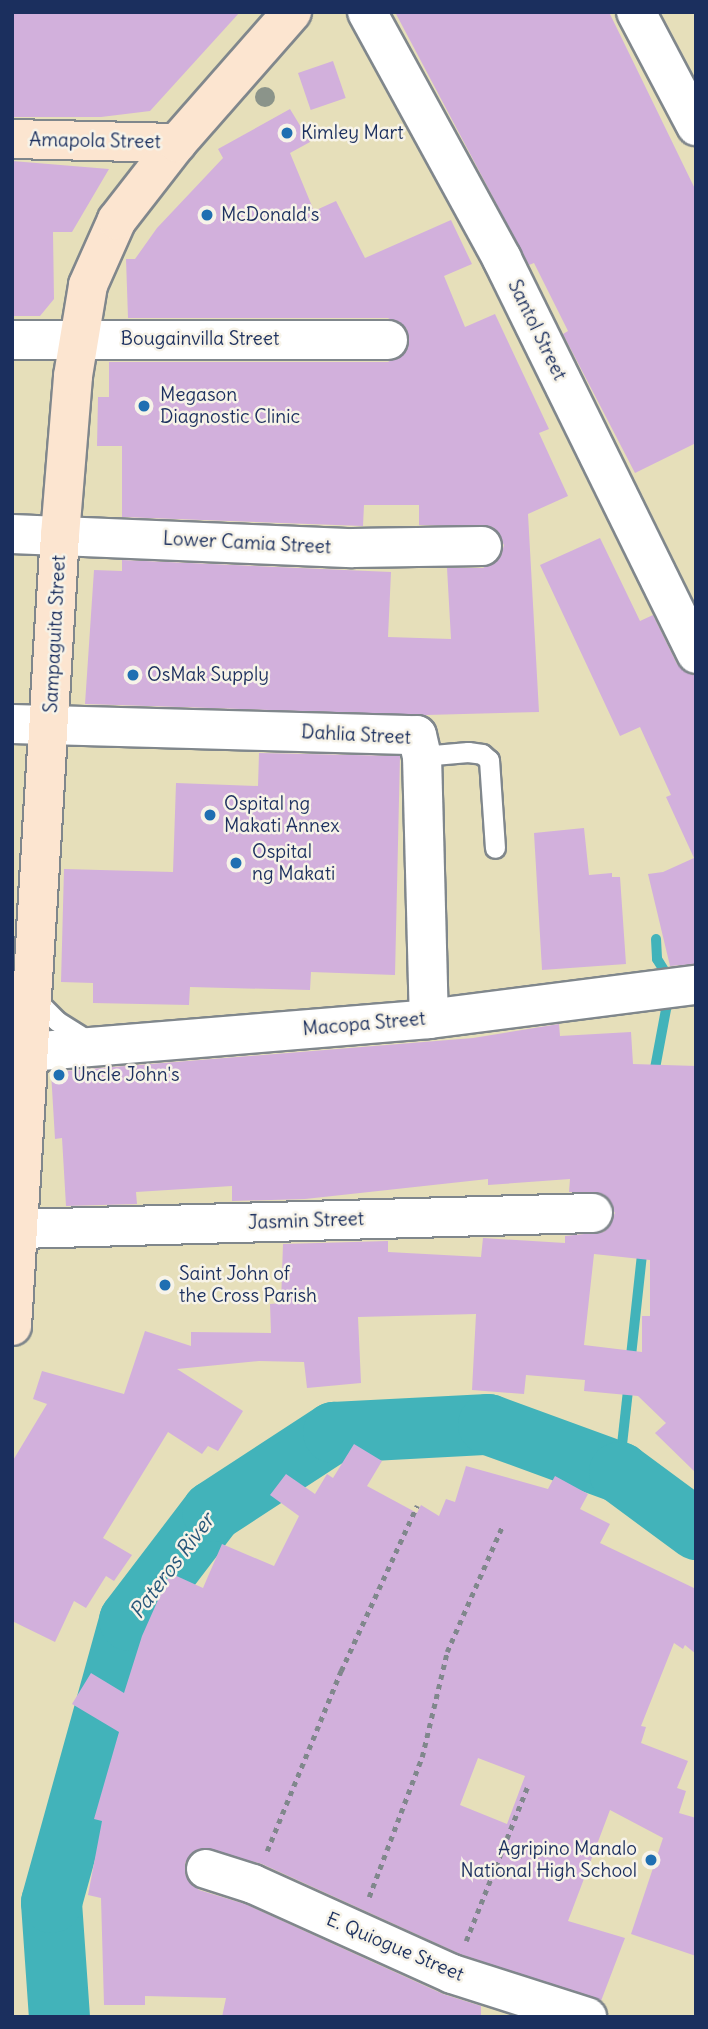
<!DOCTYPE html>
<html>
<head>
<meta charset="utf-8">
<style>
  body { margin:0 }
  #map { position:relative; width:708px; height:2029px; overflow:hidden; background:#e6dfba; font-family:Delius,sans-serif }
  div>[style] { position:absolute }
  .stream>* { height:10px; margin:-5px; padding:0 5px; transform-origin:5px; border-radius:5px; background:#42b3ba }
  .river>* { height:61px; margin:-30.5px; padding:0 30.5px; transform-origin:30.5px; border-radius:30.5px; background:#42b3ba }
  .building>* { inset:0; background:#d2b0dc; transform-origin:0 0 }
  .path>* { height:4.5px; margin-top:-2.25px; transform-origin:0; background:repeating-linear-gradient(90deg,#80878c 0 5px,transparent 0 10px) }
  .roads { filter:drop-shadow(2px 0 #80878c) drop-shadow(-2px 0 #80878c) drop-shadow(0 2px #80878c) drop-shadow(0 -2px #80878c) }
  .lane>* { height:19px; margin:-9.5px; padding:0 9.5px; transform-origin:9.5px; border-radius:9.5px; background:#fff }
  .street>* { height:38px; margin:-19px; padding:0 19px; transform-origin:19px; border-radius:19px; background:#fff }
  .secondary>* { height:38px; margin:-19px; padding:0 19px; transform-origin:19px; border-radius:19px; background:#fce5d0 }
  .trees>* { width:20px; height:20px; margin:-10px; border-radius:50%; background:#8b948a }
  .dots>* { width:19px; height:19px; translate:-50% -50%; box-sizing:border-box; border:4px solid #f7f3e8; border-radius:50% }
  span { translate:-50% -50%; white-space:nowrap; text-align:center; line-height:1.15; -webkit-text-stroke:5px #f7f3e8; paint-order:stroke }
  .poi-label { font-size:19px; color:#1b2f5e }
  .left { translate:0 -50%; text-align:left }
  .right { translate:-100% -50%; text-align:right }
  .street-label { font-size:19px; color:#1b2f5e }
  .water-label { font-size:21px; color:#27577a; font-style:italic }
  .frame { position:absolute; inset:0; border:14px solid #1b2f5e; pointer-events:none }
</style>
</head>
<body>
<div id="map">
  <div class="stream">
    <i style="left:656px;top:939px;width:20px;rotate:87deg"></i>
    <i style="left:657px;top:959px;width:22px;rotate:58deg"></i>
    <i style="left:653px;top:1079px;width:81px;rotate:-79.4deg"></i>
    <i style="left:630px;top:1365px;width:121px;rotate:-83.8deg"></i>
    <i style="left:619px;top:1472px;width:92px;rotate:-83.7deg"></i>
  </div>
  <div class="river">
    <i style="left:59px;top:2017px;width:115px;rotate:-94deg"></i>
    <i style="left:51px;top:1902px;width:293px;rotate:-74.5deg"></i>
    <i style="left:129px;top:1620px;width:137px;rotate:-52.7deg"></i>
    <i style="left:212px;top:1511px;width:145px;rotate:-33.1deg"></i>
    <i style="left:333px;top:1432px;width:155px;rotate:-3deg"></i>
    <i style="left:488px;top:1424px;width:140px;rotate:20.1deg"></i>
    <i style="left:619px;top:1472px;width:96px;rotate:36.5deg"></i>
  </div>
  <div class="building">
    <i style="clip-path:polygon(12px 12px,240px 12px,150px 111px,101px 117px,12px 117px)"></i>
    <i style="clip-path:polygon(395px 12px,609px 12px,696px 191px,696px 443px,635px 473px,563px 334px,568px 331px,534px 263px,529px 265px)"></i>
    <i style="left:333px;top:61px;width:39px;height:37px;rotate:71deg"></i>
    <i style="clip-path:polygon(290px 109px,310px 142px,290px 153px,314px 211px,336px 201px,365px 258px,451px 220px,472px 264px,444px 276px,465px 327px,495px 314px,549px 429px,539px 433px,568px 496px,528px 514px,539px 712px,426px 715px,85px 704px,94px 570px,122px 571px,122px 560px,391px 572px,388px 637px,451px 639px,447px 568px,483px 568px,501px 556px,504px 545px,493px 527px,419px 525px,419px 505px,364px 505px,363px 526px,122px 517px,122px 446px,97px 446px,98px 397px,109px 397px,109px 362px,388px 362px,407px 350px,407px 329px,388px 318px,128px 318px,126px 259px,135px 259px,157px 228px,223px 158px,218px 149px)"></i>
    <i style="clip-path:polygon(12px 161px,109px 169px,72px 232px,53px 232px,54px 299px,40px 316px,12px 316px)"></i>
    <i style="clip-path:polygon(600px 538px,640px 621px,653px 615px,677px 664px,696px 676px,696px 964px,670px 966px,648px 874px,663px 872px,694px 858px,666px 797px,671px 795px,640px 727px,620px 736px,540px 565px)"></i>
    <i style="clip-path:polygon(259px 753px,400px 756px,395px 975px,311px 972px,310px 990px,190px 987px,189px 1005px,93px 1003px,93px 983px,61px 982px,64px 869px,173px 872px,176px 783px,258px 786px)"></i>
    <i style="clip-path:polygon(584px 828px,589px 875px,612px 873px,612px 877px,620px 877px,626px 964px,542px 970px,534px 833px)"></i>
    <i style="clip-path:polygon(evenodd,559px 1024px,560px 1036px,631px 1032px,633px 1064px,696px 1066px,696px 1473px,655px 1433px,666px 1423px,638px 1396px,584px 1391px,585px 1380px,526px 1375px,524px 1394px,472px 1390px,476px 1314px,358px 1317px,361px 1383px,307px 1388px,304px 1362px,259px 1361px,177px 1369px,243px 1411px,218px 1451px,208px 1446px,202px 1454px,168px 1432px,103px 1538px,132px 1555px,114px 1581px,106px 1576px,86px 1608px,74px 1601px,55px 1642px,12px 1621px,12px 1462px,47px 1404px,33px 1399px,42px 1371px,124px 1394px,145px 1331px,191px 1346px,191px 1332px,271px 1333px,270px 1304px,281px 1303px,283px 1244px,388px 1241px,388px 1252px,481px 1257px,483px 1238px,565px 1243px,565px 1236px,604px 1232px,615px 1213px,603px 1194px,569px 1192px,570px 1179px,488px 1185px,488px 1179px,305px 1199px,232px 1201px,232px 1186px,136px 1192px,137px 1204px,66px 1206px,62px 1138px,55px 1139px,51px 1072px,473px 1038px,559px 1024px,594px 1254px,650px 1260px,650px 1316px,642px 1316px,642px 1352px,584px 1345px,594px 1254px)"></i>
    <i style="clip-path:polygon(evenodd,354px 1444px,382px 1461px,367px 1486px,417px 1513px,421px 1505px,439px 1516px,446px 1499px,455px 1502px,466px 1466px,548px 1489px,555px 1476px,588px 1494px,580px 1509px,610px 1524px,600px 1543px,696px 1589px,696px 1654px,685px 1645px,683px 1649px,674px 1643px,641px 1726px,646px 1727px,641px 1743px,688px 1761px,677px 1788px,686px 1791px,679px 1813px,696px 1818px,696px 1956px,631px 1934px,663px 1838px,610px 1810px,568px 1921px,625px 1938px,601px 2001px,460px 1954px,262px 1864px,202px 1848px,185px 1863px,185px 1874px,199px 1890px,245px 1904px,443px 1994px,481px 2006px,481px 2017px,222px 2017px,226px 1998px,145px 1996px,145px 2005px,104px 2005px,101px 1898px,88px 1895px,102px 1821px,94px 1819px,119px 1732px,72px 1704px,91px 1673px,124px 1693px,142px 1636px,170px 1573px,203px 1588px,222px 1544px,274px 1566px,299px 1516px,270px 1495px,286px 1474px,315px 1494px,327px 1474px,333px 1478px,354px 1444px,478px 1758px,525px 1776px,507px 1824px,460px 1805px,478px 1758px)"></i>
  </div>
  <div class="path">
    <i style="left:267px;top:1851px;width:195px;rotate:-67.7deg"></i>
    <i style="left:341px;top:1671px;width:182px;rotate:-65.3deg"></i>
    <i style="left:369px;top:1897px;width:150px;rotate:-69.3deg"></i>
    <i style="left:422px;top:1757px;width:108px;rotate:-76.6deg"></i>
    <i style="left:447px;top:1652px;width:137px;rotate:-66.3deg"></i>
    <i style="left:466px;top:1941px;width:165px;rotate:-68.3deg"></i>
  </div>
  <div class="roads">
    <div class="lane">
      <i style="left:422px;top:756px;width:46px;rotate:-5deg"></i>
      <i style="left:468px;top:752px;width:14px;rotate:8deg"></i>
      <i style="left:482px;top:754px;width:9px;rotate:41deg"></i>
      <i style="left:489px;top:760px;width:88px;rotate:86.1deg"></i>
      <i style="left:33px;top:997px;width:34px;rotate:45deg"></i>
      <i style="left:57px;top:1021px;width:41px;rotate:32.2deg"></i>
    </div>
    <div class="street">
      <i style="left:367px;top:12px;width:281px;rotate:61.3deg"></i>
      <i style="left:502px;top:259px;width:440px;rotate:63.8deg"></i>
      <i style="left:636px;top:12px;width:129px;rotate:62.2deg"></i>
      <i style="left:12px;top:340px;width:376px"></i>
      <i style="left:12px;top:534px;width:341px;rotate:2.4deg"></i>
      <i style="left:353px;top:548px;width:129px;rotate:-0.9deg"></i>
      <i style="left:12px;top:724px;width:405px;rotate:1.6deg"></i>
      <i style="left:417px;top:735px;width:22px;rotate:77deg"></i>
      <i style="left:422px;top:756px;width:263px;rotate:88.5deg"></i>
      <i style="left:30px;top:1052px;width:400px;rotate:-4.7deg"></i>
      <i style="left:429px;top:1019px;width:269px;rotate:-7.3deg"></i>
      <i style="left:20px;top:1229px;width:573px;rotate:-1.6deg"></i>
      <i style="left:206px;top:1869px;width:49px;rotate:17.7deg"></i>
      <i style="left:253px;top:1884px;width:218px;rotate:24.3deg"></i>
      <i style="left:452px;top:1974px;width:142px;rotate:17.7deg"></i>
    </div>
    <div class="secondary">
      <i style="left:12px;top:139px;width:165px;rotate:1.4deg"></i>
      <i style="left:12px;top:1326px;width:792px;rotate:-86.53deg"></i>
      <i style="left:60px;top:535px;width:160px;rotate:-85.3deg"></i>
      <i style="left:73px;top:376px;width:92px;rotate:-80.6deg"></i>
      <i style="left:88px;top:285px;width:71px;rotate:-66deg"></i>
      <i style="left:117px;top:220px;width:98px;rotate:-52.1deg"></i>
      <i style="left:177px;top:143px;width:174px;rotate:-48.7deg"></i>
    </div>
  </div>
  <div class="trees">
    <i style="left:265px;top:97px"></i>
  </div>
  <div class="dots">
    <i style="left:287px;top:133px;background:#1f6fb2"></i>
    <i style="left:207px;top:215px;background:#1f6fb2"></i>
    <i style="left:144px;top:406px;background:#1f6fb2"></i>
    <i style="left:133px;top:675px;background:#1f6fb2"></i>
    <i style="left:210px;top:815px;background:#1f6fb2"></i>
    <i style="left:236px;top:863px;background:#1f6fb2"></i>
    <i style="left:59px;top:1075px;background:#1f6fb2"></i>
    <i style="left:165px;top:1285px;background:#1f6fb2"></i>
    <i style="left:651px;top:1860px;background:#1f6fb2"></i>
  </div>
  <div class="poi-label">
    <span class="left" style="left:301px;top:133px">Kimley Mart</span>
    <span class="left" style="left:221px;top:215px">McDonald's</span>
    <span class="left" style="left:160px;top:406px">Megason<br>Diagnostic Clinic</span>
    <span class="left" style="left:147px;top:675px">OsMak Supply</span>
    <span class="left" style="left:224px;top:815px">Ospital ng<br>Makati Annex</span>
    <span class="left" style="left:252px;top:863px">Ospital<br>ng Makati</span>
    <span class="left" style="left:73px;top:1075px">Uncle John's</span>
    <span class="left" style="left:179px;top:1285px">Saint John of<br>the Cross Parish</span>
    <span class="right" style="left:637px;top:1860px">Agripino Manalo<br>National High School</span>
  </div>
  <div class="street-label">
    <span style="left:95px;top:141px;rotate:1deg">Amapola Street</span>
    <span style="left:537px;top:330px;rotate:64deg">Santol Street</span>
    <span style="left:200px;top:339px">Bougainvilla Street</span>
    <span style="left:247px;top:543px;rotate:3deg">Lower Camia Street</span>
    <span style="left:55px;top:634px;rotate:-87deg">Sampaguita Street</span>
    <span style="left:356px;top:735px;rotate:3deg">Dahlia Street</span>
    <span style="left:364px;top:1024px;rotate:-5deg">Macopa Street</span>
    <span style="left:306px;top:1221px;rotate:-2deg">Jasmin Street</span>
    <span style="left:395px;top:1947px;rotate:23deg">E. Quiogue Street</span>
  </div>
  <div class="water-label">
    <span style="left:172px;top:1566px;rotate:-53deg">Pateros River</span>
  </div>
  <div class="frame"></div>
</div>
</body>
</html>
